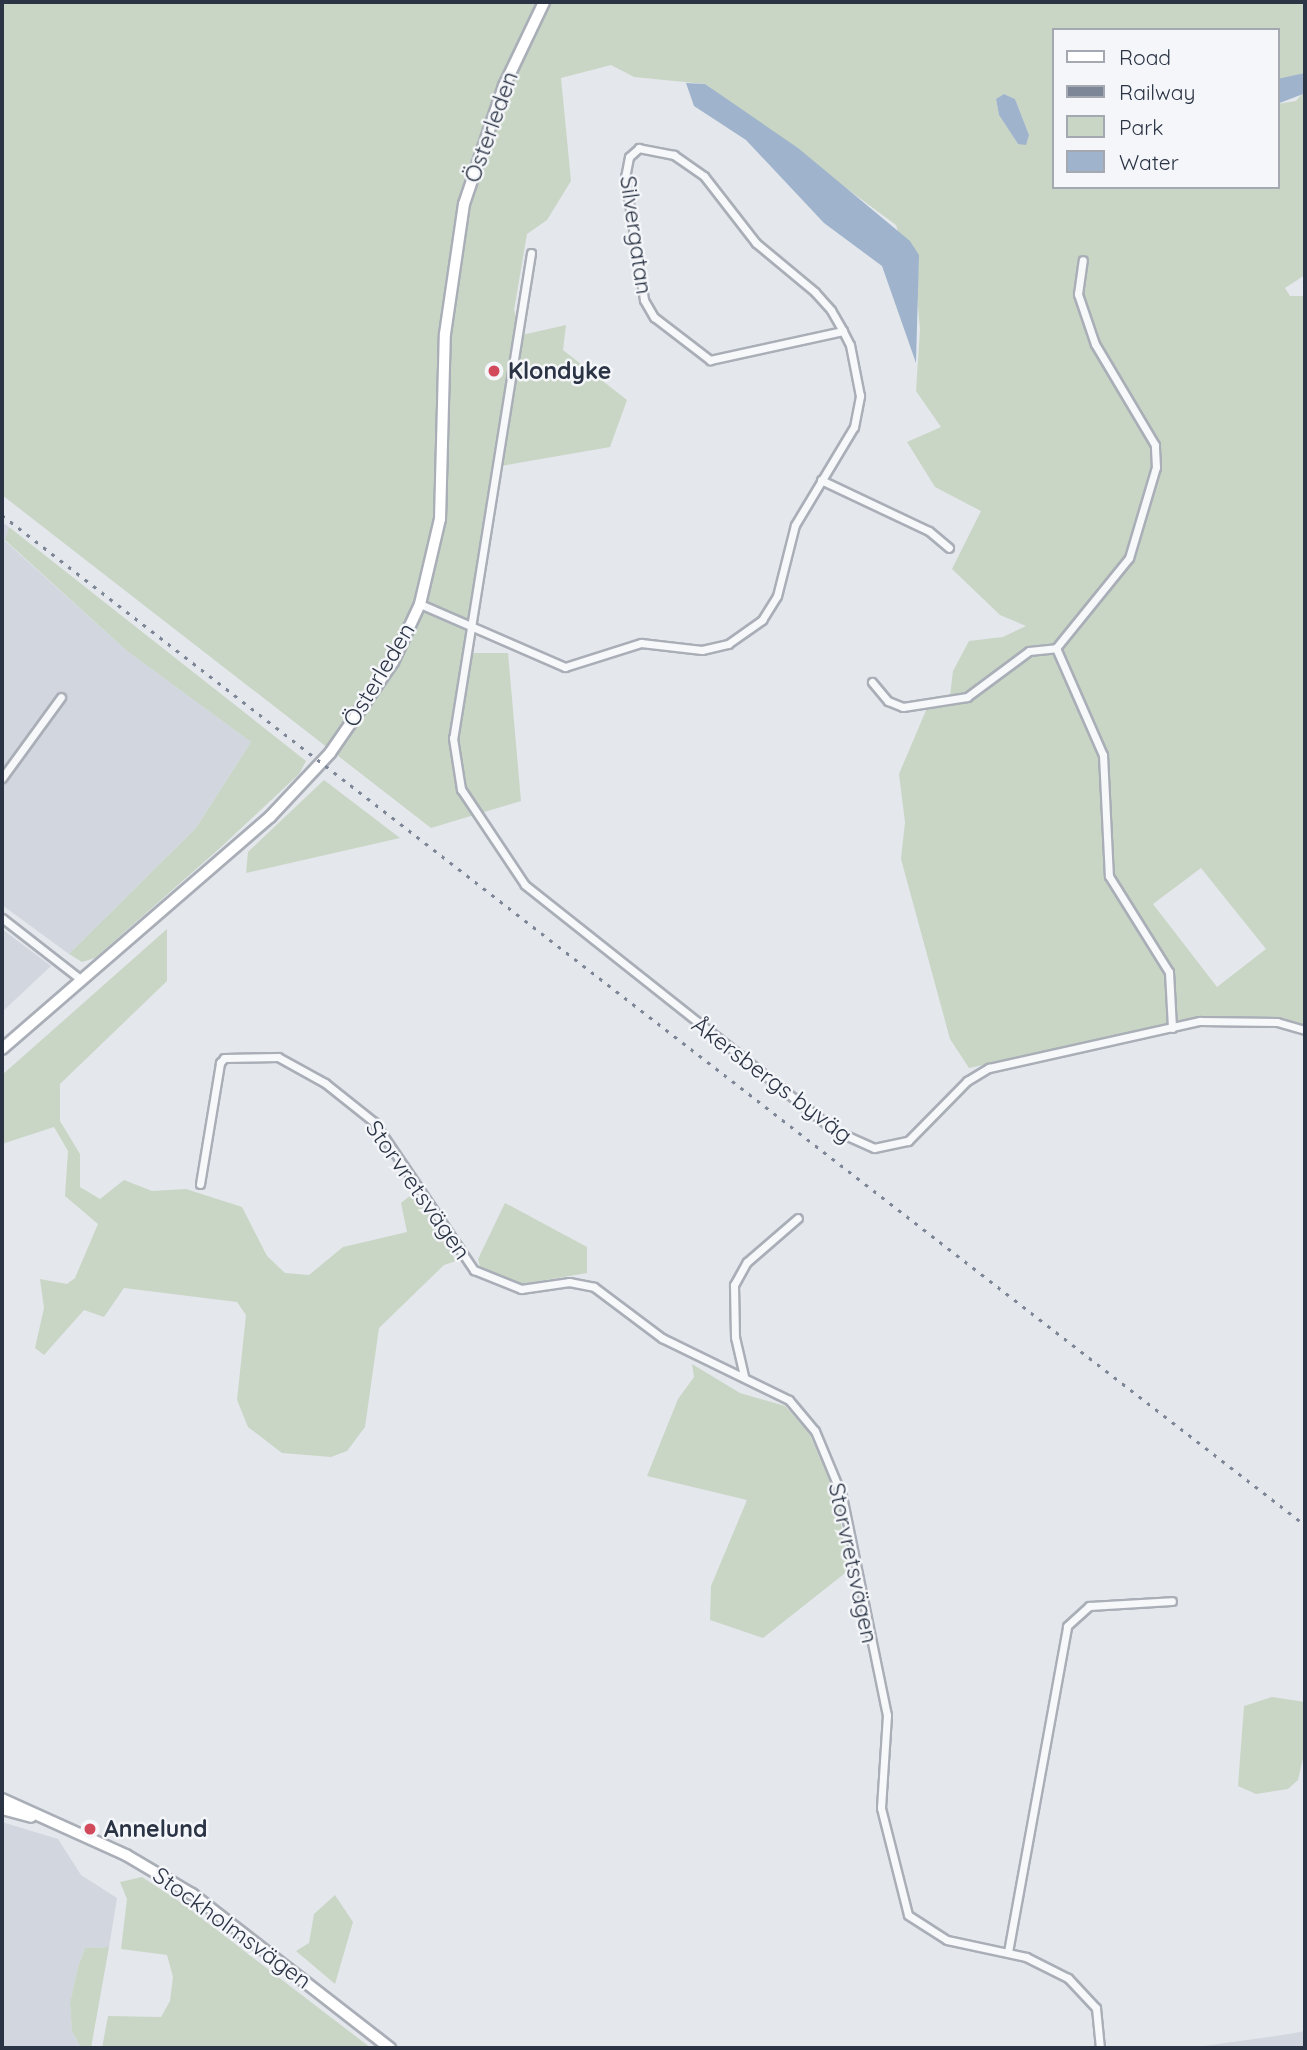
<!DOCTYPE html>
<html>
<head>
<meta charset="utf-8">
<style>
  body { margin:0 }
  #map { position:relative; width:1307px; height:2050px; overflow:hidden; background:#e4e7ec; font-family:Quicksand,sans-serif }
  div>[style] { position:absolute }
  .built>* { inset:0; background:#d2d6de }
  .green>* { inset:0; background:#c9d6c5 }
  .water>* { inset:0; background:#9fb4cc }
  .roads { filter:drop-shadow(2px 0 #a9aeb7) drop-shadow(-2px 0 #a9aeb7) drop-shadow(0 2px #a9aeb7) drop-shadow(0 -2px #a9aeb7) }
  .street>* { height:7px; margin:-3.5px; padding:0 3.5px; transform-origin:3.5px; border-radius:3.5px; background:#f7f8fa }
  .secondary>* { height:10px; margin:-5px; padding:0 5px; transform-origin:5px; border-radius:5px; background:#fff }
  .rail>* { height:2.5px; margin-top:-1.25px; transform-origin:0; background:repeating-linear-gradient(90deg,#7d8696 0 3.5px,transparent 0 10.5px) }
  .dots>* { width:19px; height:19px; translate:-50% -50%; box-sizing:border-box; border:4px solid #f4f6f9; border-radius:50% }
  span { translate:-50% -50%; white-space:nowrap; text-align:center; line-height:1.15; -webkit-text-stroke:5px #f4f6f9; paint-order:stroke }
  .street-label { font-size:23px; color:#2b3445 }
  .poi-label { font-size:23px; color:#2b3445; font-weight:700 }
  .left { translate:0 -50%; text-align:left }
  .frame { position:absolute; inset:0; border:4px solid #2b3445; pointer-events:none }
  .legend { position:absolute; left:1052px; top:28px; width:228px; height:161px; box-sizing:border-box; background:#f4f6f9; border:2px solid #a4a8b1; margin:0; padding:9px 12px; list-style:none; font-size:21px; color:#2b3445 }
  .legend li { display:flex; align-items:center; gap:14px; height:35px }
  .legend b { width:35px; border:2px solid #a4a8b1 }
</style>
</head>
<body>
<div id="map">
  <div class="built">
    <i style="clip-path:polygon(2px 522px,9px 527px,5px 541px,127px 651px,251px 742px,196px 828px,69px 954px,2px 905px)"></i>
    <i style="clip-path:polygon(2px 929px,51px 966px,2px 1012px)"></i>
    <i style="clip-path:polygon(2px 1822px,58px 1839px,81px 1875px,117px 1898px,109px 1947px,85px 1948px,78px 1967px,70px 2003px,72px 2031px,81px 2048px,2px 2048px)"></i>
    <i style="clip-path:polygon(1305px 2031px,1305px 2048px,1190px 2048px,1289px 2034px)"></i>
  </div>
  <div class="green">
    <i style="clip-path:polygon(evenodd,2px 2px,1305px 2px,1305px 73px,1288px 79px,1277px 79px,1277px 30px,1053px 30px,1053px 187px,1277px 187px,1277px 104px,1296px 101px,1305px 90px,1305px 275px,1285px 288px,1290px 296px,1305px 296px,1305px 1025px,1282px 1018px,1200px 1018px,969px 1068px,950px 1039px,901px 859px,905px 822px,899px 774px,927px 708px,983px 693px,950px 696px,953px 671px,969px 641px,1003px 637px,1026px 626px,1000px 615px,952px 569px,981px 511px,935px 487px,907px 442px,941px 427px,916px 391px,920px 329px,916px 286px,896px 225px,705px 84px,634px 77px,611px 65px,561px 78px,571px 181px,547px 220px,527px 234px,514px 310px,522px 335px,566px 325px,563px 350px,627px 400px,610px 447px,501px 466px,469px 653px,508px 653px,521px 801px,431px 828px,2px 495px,2px 2px,1004px 94px,1015px 99px,1029px 135px,1018px 144px,999px 115px,996px 99px,1004px 94px,2px 2px,1201px 868px,1266px 949px,1217px 987px,1153px 904px,1201px 868px)"></i>
    <i style="clip-path:polygon(9px 527px,306px 761px,299px 774px,220px 848px,95px 958px,82px 962px,69px 954px,196px 828px,251px 742px,127px 651px,5px 540px)"></i>
    <i style="clip-path:polygon(324px 780px,400px 838px,246px 873px,248px 852px)"></i>
    <i style="clip-path:polygon(167px 929px,167px 981px,60px 1084px,60px 1121px,80px 1154px,80px 1187px,100px 1199px,124px 1180px,152px 1191px,186px 1189px,242px 1207px,267px 1256px,285px 1273px,309px 1275px,343px 1247px,407px 1232px,401px 1203px,416px 1191px,456px 1261px,444px 1265px,379px 1328px,365px 1427px,347px 1451px,331px 1457px,282px 1453px,248px 1427px,237px 1400px,246px 1315px,237px 1302px,124px 1288px,104px 1317px,84px 1310px,44px 1355px,35px 1348px,44px 1308px,40px 1279px,67px 1284px,75px 1278px,98px 1224px,65px 1196px,68px 1151px,54px 1127px,2px 1144px,2px 1075px)"></i>
    <i style="clip-path:polygon(505px 1203px,587px 1247px,587px 1273px,522px 1284px,480px 1267px,478px 1259px)"></i>
    <i style="clip-path:polygon(692px 1364px,740px 1393px,785px 1406px,809px 1433px,836px 1495px,849px 1570px,763px 1638px,710px 1620px,711px 1586px,747px 1500px,647px 1476px,678px 1399px,694px 1377px)"></i>
    <i style="clip-path:polygon(1272px 1697px,1305px 1702px,1304px 1754px,1298px 1780px,1288px 1789px,1256px 1794px,1238px 1786px,1244px 1706px)"></i>
    <i style="clip-path:polygon(142px 1877px,183px 1904px,371px 2048px,102px 2048px,108px 2016px,161px 2017px,170px 2001px,173px 1977px,167px 1955px,121px 1949px,127px 1899px,120px 1882px)"></i>
    <i style="clip-path:polygon(335px 1895px,353px 1922px,335px 1984px,296px 1951px,309px 1943px,314px 1914px)"></i>
    <i style="clip-path:polygon(109px 1947px,91px 2048px,81px 2048px,72px 2031px,70px 2003px,78px 1967px,85px 1948px)"></i>
  </div>
  <div class="water">
    <i style="clip-path:polygon(1305px 73px,1303px 94px,1277px 104px,1277px 79px)"></i>
    <i style="clip-path:polygon(686px 83px,705px 84px,798px 148px,910px 241px,919px 255px,916px 363px,882px 266px,824px 223px,746px 140px,694px 106px)"></i>
    <i style="clip-path:polygon(1004px 94px,1015px 99px,1029px 135px,1026px 145px,1018px 144px,999px 115px,996px 99px)"></i>
  </div>
  <div class="roads">
    <div class="street">
      <i style="left:531px;top:253px;width:491px;rotate:99.1deg"></i>
      <i style="left:453px;top:738px;width:52px;rotate:81.1deg"></i>
      <i style="left:461px;top:789px;width:115px;rotate:56.3deg"></i>
      <i style="left:525px;top:885px;width:394px;rotate:38.4deg"></i>
      <i style="left:834px;top:1130px;width:44px;rotate:24.2deg"></i>
      <i style="left:874px;top:1148px;width:35px;rotate:-12deg"></i>
      <i style="left:908px;top:1141px;width:84px;rotate:-45.5deg"></i>
      <i style="left:967px;top:1081px;width:26px;rotate:-31deg"></i>
      <i style="left:989px;top:1068px;width:216px;rotate:-12.6deg"></i>
      <i style="left:1200px;top:1021px;width:77px;rotate:0.7deg"></i>
      <i style="left:1277px;top:1022px;width:29px;rotate:16deg"></i>
      <i style="left:821px;top:480px;width:119px;rotate:25.3deg"></i>
      <i style="left:929px;top:531px;width:26px;rotate:40deg"></i>
      <i style="left:420px;top:604px;width:158px;rotate:23.5deg"></i>
      <i style="left:565px;top:667px;width:80px;rotate:-17.5deg"></i>
      <i style="left:641px;top:643px;width:61px;rotate:6.5deg"></i>
      <i style="left:702px;top:650px;width:27px;rotate:-13deg"></i>
      <i style="left:728px;top:644px;width:42px;rotate:-35.2deg"></i>
      <i style="left:762px;top:620px;width:28px;rotate:-58deg"></i>
      <i style="left:777px;top:596px;width:73px;rotate:-75.8deg"></i>
      <i style="left:795px;top:525px;width:114px;rotate:-59deg"></i>
      <i style="left:854px;top:427px;width:32px;rotate:-79deg"></i>
      <i style="left:860px;top:396px;width:52px;rotate:-101.1deg"></i>
      <i style="left:850px;top:345px;width:16px;rotate:-117deg"></i>
      <i style="left:843px;top:331px;width:24px;rotate:-120deg"></i>
      <i style="left:831px;top:310px;width:24px;rotate:-132deg"></i>
      <i style="left:815px;top:292px;width:77px;rotate:-140.3deg"></i>
      <i style="left:756px;top:243px;width:85px;rotate:-127.8deg"></i>
      <i style="left:704px;top:176px;width:37px;rotate:-145deg"></i>
      <i style="left:674px;top:155px;width:36px;rotate:-169deg"></i>
      <i style="left:639px;top:148px;width:13px;rotate:138deg"></i>
      <i style="left:629px;top:157px;width:20px;rotate:101deg"></i>
      <i style="left:625px;top:177px;width:124px;rotate:81.2deg"></i>
      <i style="left:644px;top:300px;width:20px;rotate:60deg"></i>
      <i style="left:654px;top:317px;width:71px;rotate:37.5deg"></i>
      <i style="left:710px;top:360px;width:136px;rotate:-12.3deg"></i>
      <i style="left:1056px;top:648px;width:116px;rotate:-51deg"></i>
      <i style="left:1129px;top:558px;width:95px;rotate:-73.5deg"></i>
      <i style="left:1156px;top:467px;width:22px;rotate:-93deg"></i>
      <i style="left:1155px;top:445px;width:117px;rotate:-120.7deg"></i>
      <i style="left:1095px;top:344px;width:53px;rotate:-108.8deg"></i>
      <i style="left:1078px;top:294px;width:34px;rotate:-82deg"></i>
      <i style="left:1056px;top:648px;width:117px;rotate:66.3deg"></i>
      <i style="left:1103px;top:755px;width:121px;rotate:87.2deg"></i>
      <i style="left:1109px;top:876px;width:113px;rotate:58deg"></i>
      <i style="left:1169px;top:972px;width:56px;rotate:86.9deg"></i>
      <i style="left:872px;top:682px;width:25px;rotate:50deg"></i>
      <i style="left:888px;top:701px;width:16px;rotate:22deg"></i>
      <i style="left:903px;top:707px;width:65px;rotate:-8.9deg"></i>
      <i style="left:967px;top:697px;width:77px;rotate:-36.6deg"></i>
      <i style="left:1029px;top:651px;width:27px;rotate:-6deg"></i>
      <i style="left:2px;top:778px;width:100px;rotate:-53.9deg"></i>
      <i style="left:2px;top:918px;width:99px;rotate:38deg"></i>
      <i style="left:200px;top:1184px;width:123px;rotate:-80.6deg"></i>
      <i style="left:220px;top:1063px;width:6px;rotate:-51deg"></i>
      <i style="left:224px;top:1058px;width:54px;rotate:-1.1deg"></i>
      <i style="left:278px;top:1057px;width:54px;rotate:29deg"></i>
      <i style="left:325px;top:1083px;width:63px;rotate:38.5deg"></i>
      <i style="left:374px;top:1122px;width:179px;rotate:56deg"></i>
      <i style="left:474px;top:1270px;width:51px;rotate:22deg"></i>
      <i style="left:521px;top:1289px;width:49px;rotate:-8.3deg"></i>
      <i style="left:569px;top:1282px;width:25px;rotate:11deg"></i>
      <i style="left:594px;top:1287px;width:85px;rotate:36.9deg"></i>
      <i style="left:662px;top:1338px;width:141px;rotate:26deg"></i>
      <i style="left:789px;top:1400px;width:40px;rotate:50deg"></i>
      <i style="left:815px;top:1431px;width:70px;rotate:67.4deg"></i>
      <i style="left:842px;top:1496px;width:224px;rotate:78.4deg"></i>
      <i style="left:887px;top:1715px;width:93px;rotate:93.7deg"></i>
      <i style="left:881px;top:1808px;width:110px;rotate:75.8deg"></i>
      <i style="left:908px;top:1915px;width:46px;rotate:32.7deg"></i>
      <i style="left:947px;top:1940px;width:81px;rotate:12.1deg"></i>
      <i style="left:1026px;top:1957px;width:47px;rotate:26.6deg"></i>
      <i style="left:1068px;top:1978px;width:41px;rotate:47deg"></i>
      <i style="left:1096px;top:2008px;width:40px;rotate:84.3deg"></i>
      <i style="left:744px;top:1376px;width:40px;rotate:-103deg"></i>
      <i style="left:735px;top:1337px;width:52px;rotate:-91.1deg"></i>
      <i style="left:734px;top:1285px;width:26px;rotate:-61deg"></i>
      <i style="left:747px;top:1262px;width:67px;rotate:-40.8deg"></i>
      <i style="left:1008px;top:1952px;width:331px;rotate:-79.7deg"></i>
      <i style="left:1067px;top:1626px;width:30px;rotate:-42deg"></i>
      <i style="left:1089px;top:1606px;width:83px;rotate:-3.4deg"></i>
    </div>
    <div class="secondary">
      <i style="left:2px;top:1049px;width:354px;rotate:-40.9deg"></i>
      <i style="left:270px;top:817px;width:88px;rotate:-46.8deg"></i>
      <i style="left:330px;top:753px;width:111px;rotate:-55.3deg"></i>
      <i style="left:393px;top:662px;width:64px;rotate:-65deg"></i>
      <i style="left:420px;top:604px;width:87px;rotate:-76.8deg"></i>
      <i style="left:440px;top:519px;width:185px;rotate:-88.5deg"></i>
      <i style="left:445px;top:334px;width:131px;rotate:-81.7deg"></i>
      <i style="left:464px;top:204px;width:125px;rotate:-71.3deg"></i>
      <i style="left:504px;top:86px;width:93px;rotate:-64.5deg"></i>
      <i style="left:2px;top:1799px;width:136px;rotate:24.3deg"></i>
      <i style="left:126px;top:1855px;width:77px;rotate:30.6deg"></i>
      <i style="left:192px;top:1894px;width:251px;rotate:37.9deg"></i>
      <i style="left:2px;top:1809px;width:30px;rotate:15deg"></i>
    </div>
  </div>
  <div class="rail">
    <i style="left:2px;top:515px;width:1649px;rotate:37.78deg"></i>
  </div>
  <div class="dots">
    <i style="left:494px;top:371px;background:#d1495b"></i>
    <i style="left:90px;top:1829px;background:#d1495b"></i>
  </div>
  <div class="street-label">
    <span style="left:491px;top:127px;rotate:-70deg">Österleden</span>
    <span style="left:636px;top:235px;rotate:82deg">Silvergatan</span>
    <span style="left:379px;top:675px;rotate:-59deg">Österleden</span>
    <span style="left:772px;top:1080px;rotate:37deg">Åkersbergs byväg</span>
    <span style="left:418px;top:1190px;rotate:55deg">Storvretsvägen</span>
    <span style="left:853px;top:1563px;rotate:78deg">Storvretsvägen</span>
    <span style="left:232px;top:1928px;rotate:36deg">Stockholmsvägen</span>
  </div>
  <div class="poi-label">
    <span class="left" style="left:508px;top:371px">Klondyke</span>
    <span class="left" style="left:104px;top:1829px">Annelund</span>
  </div>
  <div class="frame"></div>
  <ul class="legend">
  <li><b style="height:9px;background:#fff"></b>Road</li>
  <li><b style="height:9px;background:#7d8696"></b>Railway</li>
  <li><b style="height:19px;background:#c9d6c5"></b>Park</li>
  <li><b style="height:19px;background:#9fb4cc"></b>Water</li>
  </ul>
</div>
</body>
</html>
